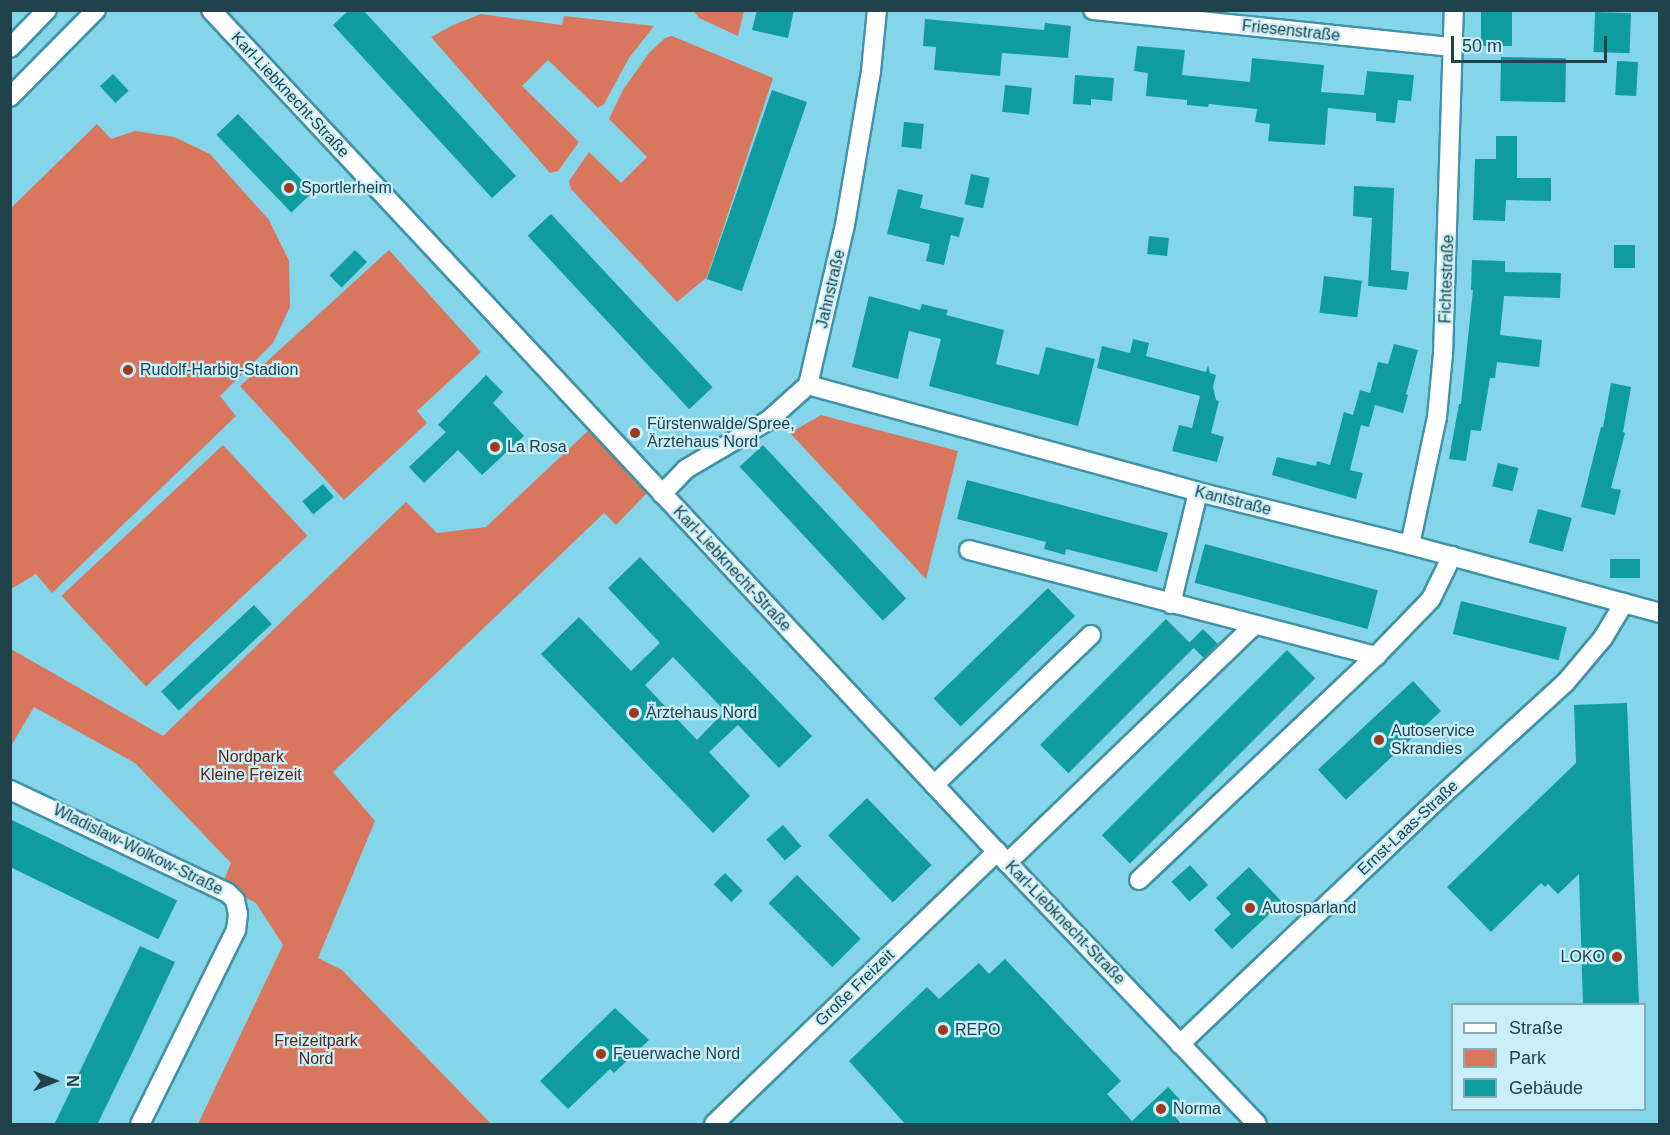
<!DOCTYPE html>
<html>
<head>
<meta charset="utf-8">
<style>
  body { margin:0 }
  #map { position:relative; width:1670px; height:1135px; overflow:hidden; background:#85d5ea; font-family:Helvetica,sans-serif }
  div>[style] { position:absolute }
  .green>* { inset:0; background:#d8775d; transform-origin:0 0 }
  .building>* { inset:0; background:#0f9c9e; transform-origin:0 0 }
  .roads { filter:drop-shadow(2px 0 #4092a6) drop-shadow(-2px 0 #4092a6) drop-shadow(0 2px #4092a6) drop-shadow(0 -2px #4092a6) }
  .street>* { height:18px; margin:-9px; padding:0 9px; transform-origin:9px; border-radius:9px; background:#fff }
  .dots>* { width:16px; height:16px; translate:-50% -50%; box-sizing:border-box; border:3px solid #c9effa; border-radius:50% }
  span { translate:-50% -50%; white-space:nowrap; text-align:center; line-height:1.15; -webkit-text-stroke:4.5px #c9effa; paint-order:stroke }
  .street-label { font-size:16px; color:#20424b }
  .poi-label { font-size:16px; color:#20424b }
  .left { translate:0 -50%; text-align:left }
  .right { translate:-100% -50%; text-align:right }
  .park-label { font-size:16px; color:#61210f }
  .frame { position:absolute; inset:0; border:12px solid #20424b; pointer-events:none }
  .legend { position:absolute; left:1451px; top:1003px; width:195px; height:108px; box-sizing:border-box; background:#c9effa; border:2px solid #85aab4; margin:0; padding:8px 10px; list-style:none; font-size:18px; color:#20424b }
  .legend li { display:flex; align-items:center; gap:12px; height:30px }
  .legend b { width:30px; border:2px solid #85aab4 }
  .north { position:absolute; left:24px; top:1051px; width:60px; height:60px; -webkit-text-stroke:4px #c9effa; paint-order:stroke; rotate:90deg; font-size:16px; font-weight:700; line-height:24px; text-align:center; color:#20424b }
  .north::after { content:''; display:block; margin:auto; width:21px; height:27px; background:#20424b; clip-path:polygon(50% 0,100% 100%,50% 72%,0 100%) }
  .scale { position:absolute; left:1451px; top:36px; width:156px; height:27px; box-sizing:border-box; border:3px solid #20424b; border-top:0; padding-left:8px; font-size:18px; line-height:21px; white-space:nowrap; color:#20424b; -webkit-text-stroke:4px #c9effa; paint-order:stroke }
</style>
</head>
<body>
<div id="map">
  <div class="green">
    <i style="clip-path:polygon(693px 10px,744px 11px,738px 36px,699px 18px)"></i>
    <i style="clip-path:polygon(481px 14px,562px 25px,564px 16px,654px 26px,629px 58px,604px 104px,598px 108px,548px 60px,522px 86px,579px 142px,558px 171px,550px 173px,431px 37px,453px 25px)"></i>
    <i style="clip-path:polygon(672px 36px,773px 78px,707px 277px,677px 302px,571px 189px,569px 181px,589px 152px,621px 183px,647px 157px,609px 119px,623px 90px,649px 53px,665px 38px)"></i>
    <i style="clip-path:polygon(97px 124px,111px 139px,135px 131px,174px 137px,210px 154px,269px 220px,289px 261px,290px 307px,273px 343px,220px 396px,236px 416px,52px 593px,36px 574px,11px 589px,11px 208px)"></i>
    <i style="clip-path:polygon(389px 250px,481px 352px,417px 411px,427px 423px,344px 500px,240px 386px)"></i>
    <i style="clip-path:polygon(821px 415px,958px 451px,926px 579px,790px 433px)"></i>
    <i style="clip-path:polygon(591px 428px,647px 493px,616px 525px,604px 513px,333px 772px,375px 821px,318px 958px,342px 970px,491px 1124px,198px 1124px,283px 945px,256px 903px,222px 885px,231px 863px,135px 763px,34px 707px,11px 746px,11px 649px,163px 736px,406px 502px,437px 533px,486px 527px)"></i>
    <i style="left:223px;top:445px;width:124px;height:221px;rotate:47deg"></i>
  </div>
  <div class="building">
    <i style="clip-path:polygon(349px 10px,363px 10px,516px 176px,492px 198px,333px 25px)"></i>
    <i style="clip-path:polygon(757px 10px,794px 10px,788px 38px,752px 30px)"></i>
    <i style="left:1481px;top:10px;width:31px;height:36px"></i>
    <i style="left:1595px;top:12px;width:36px;height:40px;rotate:2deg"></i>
    <i style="clip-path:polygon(925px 19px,1044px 30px,1045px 23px,1071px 26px,1068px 58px,1002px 53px,1000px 76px,934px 70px,936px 47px,923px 46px)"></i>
    <i style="clip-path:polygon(1137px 46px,1185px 50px,1182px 75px,1250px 82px,1252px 58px,1324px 65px,1321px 92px,1364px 95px,1367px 71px,1414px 75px,1411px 101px,1398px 100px,1395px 123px,1376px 121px,1376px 113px,1328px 108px,1325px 145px,1268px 141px,1270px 124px,1255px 122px,1257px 109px,1209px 104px,1208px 107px,1187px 105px,1187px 100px,1146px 96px,1148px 73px,1134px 71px)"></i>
    <i style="left:1501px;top:57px;width:65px;height:44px;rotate:1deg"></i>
    <i style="left:1617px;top:61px;width:21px;height:34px;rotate:3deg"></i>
    <i style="left:113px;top:74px;width:23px;height:18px;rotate:47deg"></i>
    <i style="clip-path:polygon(1075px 75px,1114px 78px,1112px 101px,1091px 99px,1091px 105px,1073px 104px)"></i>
    <i style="left:1005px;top:85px;width:27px;height:27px;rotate:6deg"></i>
    <i style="left:772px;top:90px;width:37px;height:200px;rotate:19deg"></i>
    <i style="left:238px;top:114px;width:108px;height:30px;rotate:46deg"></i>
    <i style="left:904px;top:122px;width:20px;height:25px;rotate:6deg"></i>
    <i style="clip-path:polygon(1496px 136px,1517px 136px,1517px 178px,1551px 178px,1551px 201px,1506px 200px,1505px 221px,1473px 220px,1475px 159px,1496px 159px)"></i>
    <i style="left:971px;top:174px;width:19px;height:31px;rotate:12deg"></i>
    <i style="clip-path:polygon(1354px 186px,1394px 188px,1391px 270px,1409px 272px,1407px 290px,1368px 286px,1372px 218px,1353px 216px)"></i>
    <i style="clip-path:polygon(898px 189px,923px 195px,920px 208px,964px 218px,959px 237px,951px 235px,944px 265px,926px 261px,930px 244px,887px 234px)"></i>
    <i style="left:551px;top:214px;width:237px;height:32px;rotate:47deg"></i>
    <i style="left:1149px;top:236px;width:20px;height:18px;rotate:6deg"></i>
    <i style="left:1614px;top:245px;width:21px;height:23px"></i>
    <i style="left:355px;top:250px;width:17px;height:36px;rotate:45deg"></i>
    <i style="clip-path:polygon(1472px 260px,1505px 261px,1505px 272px,1561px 273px,1560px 298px,1504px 296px,1500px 335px,1542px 340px,1539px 367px,1497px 362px,1495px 378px,1490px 378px,1481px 431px,1471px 430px,1466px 461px,1449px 459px,1459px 404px,1461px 404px,1473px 290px,1471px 290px)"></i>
    <i style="left:1324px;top:276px;width:38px;height:37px;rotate:7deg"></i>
    <i style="clip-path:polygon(869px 296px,920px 310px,922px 304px,934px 307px,948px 310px,946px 315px,1004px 330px,996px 364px,1039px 375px,1046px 347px,1095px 359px,1078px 426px,929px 386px,941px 339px,909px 331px,898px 379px,852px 367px)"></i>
    <i style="clip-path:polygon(1133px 339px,1149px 343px,1146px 356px,1206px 372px,1208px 365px,1210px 373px,1216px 375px,1213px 387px,1216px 400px,1219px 401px,1211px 433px,1224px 437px,1217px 462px,1172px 451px,1179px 425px,1192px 428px,1200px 396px,1097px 368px,1102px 346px,1130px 353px)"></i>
    <i style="clip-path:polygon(1394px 344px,1418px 350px,1406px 394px,1408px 395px,1403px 413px,1375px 405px,1369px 427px,1361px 425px,1350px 470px,1363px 473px,1356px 499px,1272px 475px,1277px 457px,1316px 466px,1317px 461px,1330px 465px,1344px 412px,1353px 415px,1360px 390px,1370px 393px,1378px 362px,1388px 364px)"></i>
    <i style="clip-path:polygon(486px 375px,503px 392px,493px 403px,524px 436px,482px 475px,458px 450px,424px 483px,409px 467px,446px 432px,438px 425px)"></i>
    <i style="clip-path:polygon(1611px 383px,1631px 387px,1623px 432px,1625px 433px,1611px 488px,1621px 490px,1615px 515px,1581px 507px,1601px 427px,1603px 427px)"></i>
    <i style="left:763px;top:445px;width:210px;height:32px;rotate:47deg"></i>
    <i style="left:1498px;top:463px;width:21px;height:24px;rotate:14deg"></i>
    <i style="clip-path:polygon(967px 480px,1168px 533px,1157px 572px,1066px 549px,1065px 555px,1055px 552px,1044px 549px,1046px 542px,957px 519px)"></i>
    <i style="left:323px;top:484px;width:17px;height:27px;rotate:50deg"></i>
    <i style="left:1538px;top:509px;width:35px;height:35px;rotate:15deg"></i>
    <i style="left:1205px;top:544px;width:179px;height:40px;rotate:15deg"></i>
    <i style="clip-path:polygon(evenodd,640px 557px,812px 736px,779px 768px,738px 725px,709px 752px,750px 796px,713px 833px,541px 654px,579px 617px,631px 671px,660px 643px,608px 588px,640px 557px,673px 657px,725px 711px,697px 740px,645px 685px,673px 657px)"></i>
    <i style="left:1610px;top:559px;width:30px;height:19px"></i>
    <i style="left:1048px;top:588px;width:39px;height:159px;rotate:46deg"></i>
    <i style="left:1461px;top:601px;width:109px;height:34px;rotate:14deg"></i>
    <i style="left:254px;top:605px;width:26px;height:127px;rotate:47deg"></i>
    <i style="left:1166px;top:619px;width:40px;height:178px;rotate:45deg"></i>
    <i style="left:1203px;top:629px;width:21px;height:20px;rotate:45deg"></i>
    <i style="left:1287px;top:650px;width:40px;height:262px;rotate:45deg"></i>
    <i style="left:1413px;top:681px;width:41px;height:130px;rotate:47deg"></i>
    <i style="clip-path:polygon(1627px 703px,1639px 1004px,1583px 1005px,1579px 874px,1558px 894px,1548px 884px,1545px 887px,1541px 883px,1491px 932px,1447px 887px,1576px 763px,1574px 705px)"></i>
    <i style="left:867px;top:798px;width:93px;height:54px;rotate:46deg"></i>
    <i style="left:10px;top:819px;width:186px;height:43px;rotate:26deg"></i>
    <i style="left:783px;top:825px;width:28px;height:22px;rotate:49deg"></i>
    <i style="left:1190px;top:865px;width:27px;height:25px;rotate:48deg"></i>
    <i style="clip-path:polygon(1249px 867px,1282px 902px,1232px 949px,1214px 930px,1231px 914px,1216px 898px)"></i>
    <i style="left:725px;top:873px;width:25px;height:16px;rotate:45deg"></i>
    <i style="left:797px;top:875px;width:90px;height:40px;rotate:45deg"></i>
    <i style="clip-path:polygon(140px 946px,175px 962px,134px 1049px,97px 1125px,54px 1125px)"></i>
    <i style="clip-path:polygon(1005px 959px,1121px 1081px,1107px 1094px,1132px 1121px,1168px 1087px,1184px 1104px,1173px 1114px,1182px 1125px,906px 1125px,849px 1061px,927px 987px,939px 999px,979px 963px,989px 974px)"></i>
    <i style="clip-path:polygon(615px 1008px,649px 1040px,614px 1073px,610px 1069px,568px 1109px,540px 1081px)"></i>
  </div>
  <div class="roads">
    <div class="street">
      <i style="left:211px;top:10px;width:1152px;rotate:46.97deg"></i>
      <i style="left:997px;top:852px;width:376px;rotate:46.3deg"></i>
      <i style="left:1093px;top:10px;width:362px;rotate:5.9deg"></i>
      <i style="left:10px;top:48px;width:53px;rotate:-45.8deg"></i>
      <i style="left:10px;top:97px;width:122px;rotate:-45.3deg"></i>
      <i style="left:808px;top:385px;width:404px;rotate:15.3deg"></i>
      <i style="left:1198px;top:492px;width:219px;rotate:14deg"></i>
      <i style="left:1410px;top:545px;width:259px;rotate:15.2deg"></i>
      <i style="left:662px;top:494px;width:35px;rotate:-46deg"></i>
      <i style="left:686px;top:469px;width:96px;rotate:-30.6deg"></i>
      <i style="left:769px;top:420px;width:52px;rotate:-41.9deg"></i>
      <i style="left:808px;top:385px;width:164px;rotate:-77deg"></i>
      <i style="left:845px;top:225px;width:156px;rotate:-80.4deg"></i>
      <i style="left:871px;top:71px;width:61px;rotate:-84.4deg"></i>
      <i style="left:1410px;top:545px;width:131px;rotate:-78.1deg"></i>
      <i style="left:1437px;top:417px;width:63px;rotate:-84.6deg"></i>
      <i style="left:1443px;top:354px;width:344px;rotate:-88.2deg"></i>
      <i style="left:969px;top:550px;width:421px;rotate:14.6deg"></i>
      <i style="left:1171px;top:604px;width:115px;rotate:-76.4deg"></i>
      <i style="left:934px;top:785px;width:217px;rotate:-43.7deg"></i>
      <i style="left:10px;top:790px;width:241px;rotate:25.3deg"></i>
      <i style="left:228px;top:893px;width:10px;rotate:45deg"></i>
      <i style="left:235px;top:900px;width:14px;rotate:78deg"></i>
      <i style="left:238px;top:914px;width:16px;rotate:97deg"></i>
      <i style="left:236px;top:930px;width:216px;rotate:116.3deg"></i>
      <i style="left:1007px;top:863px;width:343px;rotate:-43.9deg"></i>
      <i style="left:1139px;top:880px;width:326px;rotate:-43.4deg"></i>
      <i style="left:1376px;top:656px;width:79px;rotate:-46deg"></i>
      <i style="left:1431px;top:599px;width:48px;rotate:-64deg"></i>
      <i style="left:1180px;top:1044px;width:357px;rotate:-43.5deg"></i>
      <i style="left:1439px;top:798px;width:172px;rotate:-42.4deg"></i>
      <i style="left:1566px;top:682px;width:57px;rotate:-49.9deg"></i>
      <i style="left:1603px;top:638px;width:41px;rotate:-59deg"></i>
      <i style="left:714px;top:1124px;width:393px;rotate:-43.9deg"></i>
    </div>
  </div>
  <div class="dots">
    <i style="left:289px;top:188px;background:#a1391b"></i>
    <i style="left:128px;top:370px;background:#a1391b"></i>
    <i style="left:635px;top:433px;background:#a1391b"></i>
    <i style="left:495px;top:447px;background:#a1391b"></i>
    <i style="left:634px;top:713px;background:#a1391b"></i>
    <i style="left:1379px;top:740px;background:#a1391b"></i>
    <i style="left:1250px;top:908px;background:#a1391b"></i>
    <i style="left:1617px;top:957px;background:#a1391b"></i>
    <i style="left:943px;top:1030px;background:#a1391b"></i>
    <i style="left:601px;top:1054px;background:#a1391b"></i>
    <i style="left:1161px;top:1109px;background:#a1391b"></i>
  </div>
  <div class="street-label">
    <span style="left:1291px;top:31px;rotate:6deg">Friesenstraße</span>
    <span style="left:290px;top:95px;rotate:47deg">Karl-Liebknecht-Straße</span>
    <span style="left:1447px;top:279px;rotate:-88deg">Fichtestraße</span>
    <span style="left:831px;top:289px;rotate:-77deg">Jahnstraße</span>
    <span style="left:1233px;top:501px;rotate:14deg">Kantstraße</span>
    <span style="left:732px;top:569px;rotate:47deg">Karl-Liebknecht-Straße</span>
    <span style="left:1408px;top:828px;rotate:-43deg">Ernst-Laas-Straße</span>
    <span style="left:138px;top:850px;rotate:26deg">Wladislaw-Wolkow-Straße</span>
    <span style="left:1065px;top:923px;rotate:46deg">Karl-Liebknecht-Straße</span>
    <span style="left:855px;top:988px;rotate:-44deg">Große Freizeit</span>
  </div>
  <div class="poi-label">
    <span class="left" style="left:301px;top:188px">Sportlerheim</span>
    <span class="left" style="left:140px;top:370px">Rudolf-Harbig-Stadion</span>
    <span class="left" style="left:647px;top:433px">Fürstenwalde/Spree,<br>Ärztehaus Nord</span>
    <span class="left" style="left:507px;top:447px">La Rosa</span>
    <span class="left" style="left:646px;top:713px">Ärztehaus Nord</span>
    <span class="left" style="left:1391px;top:740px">Autoservice<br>Skrandies</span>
    <span class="left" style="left:1262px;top:908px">Autosparland</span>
    <span class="right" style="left:1605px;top:957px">LOKO</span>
    <span class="left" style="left:955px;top:1030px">REPO</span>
    <span class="left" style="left:613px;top:1054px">Feuerwache Nord</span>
    <span class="left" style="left:1173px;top:1109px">Norma</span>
  </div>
  <div class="park-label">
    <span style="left:251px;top:766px">Nordpark<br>Kleine Freizeit</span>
    <span style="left:316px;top:1050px">Freizeitpark<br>Nord</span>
  </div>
  <div class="frame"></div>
  <ul class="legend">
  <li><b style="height:8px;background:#fff"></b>Straße</li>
  <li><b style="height:16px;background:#d8775d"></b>Park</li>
  <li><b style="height:16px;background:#0f9c9e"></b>Gebäude</li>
  </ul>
  <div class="north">N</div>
  <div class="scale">50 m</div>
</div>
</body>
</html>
